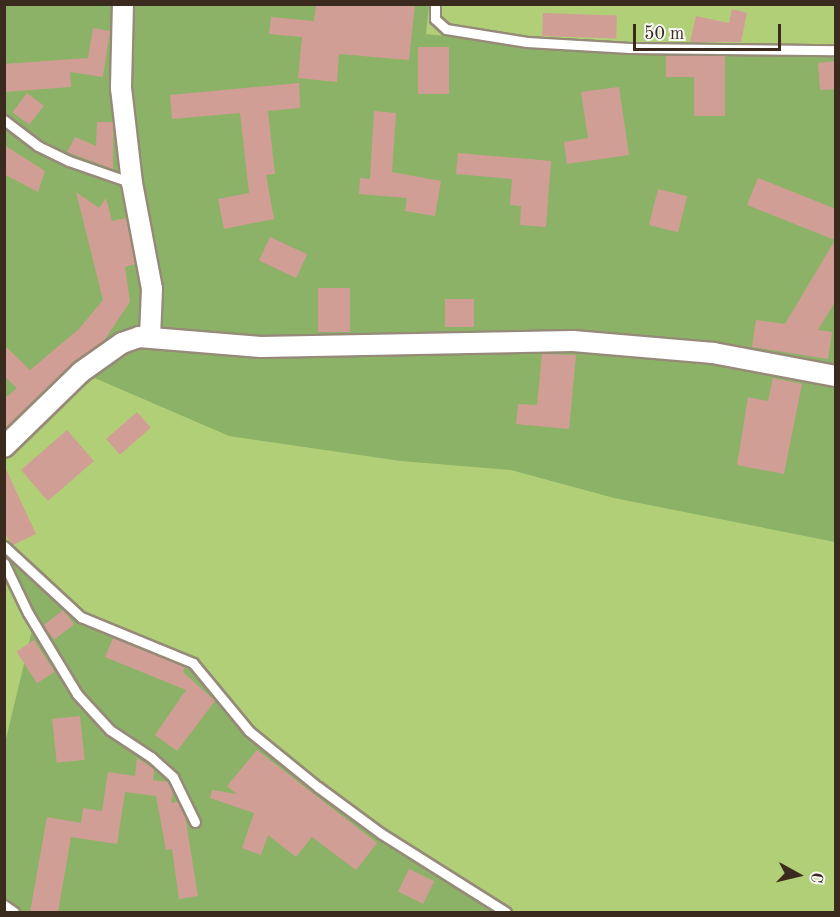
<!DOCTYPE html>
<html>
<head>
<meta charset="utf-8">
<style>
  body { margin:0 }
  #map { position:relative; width:840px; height:917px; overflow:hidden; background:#f0e9d3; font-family:"Old Standard TT",serif }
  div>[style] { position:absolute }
  .green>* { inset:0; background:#b1cf76; transform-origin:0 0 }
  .forest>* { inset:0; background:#8cb267 }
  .building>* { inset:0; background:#d19e96; transform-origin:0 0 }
  .roads { filter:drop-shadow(2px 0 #968a78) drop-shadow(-2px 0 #968a78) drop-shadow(0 2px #968a78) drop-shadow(0 -2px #968a78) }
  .service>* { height:9px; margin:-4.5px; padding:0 4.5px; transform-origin:4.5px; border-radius:4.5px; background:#fff }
  .minor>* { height:20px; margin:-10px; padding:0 10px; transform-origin:10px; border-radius:10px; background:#fff }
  span { translate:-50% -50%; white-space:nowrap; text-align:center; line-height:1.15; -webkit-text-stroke:5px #f6f6f2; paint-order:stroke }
  .frame { position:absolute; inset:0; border:6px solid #3b2a1e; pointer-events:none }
  .north { position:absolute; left:768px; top:845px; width:60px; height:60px; -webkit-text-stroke:4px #f6f6f2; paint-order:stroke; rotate:98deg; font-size:16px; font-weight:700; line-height:24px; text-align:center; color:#3b2a1e }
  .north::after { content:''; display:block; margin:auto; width:21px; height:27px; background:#3b2a1e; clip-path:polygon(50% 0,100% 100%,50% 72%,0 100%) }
  .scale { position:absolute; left:633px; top:24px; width:148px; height:27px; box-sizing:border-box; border:3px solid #3b2a1e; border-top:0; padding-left:8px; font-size:18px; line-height:21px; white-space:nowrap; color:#3b2a1e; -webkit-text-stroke:4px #f6f6f2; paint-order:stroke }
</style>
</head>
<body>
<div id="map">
  <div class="green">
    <i style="left:5px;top:5px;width:830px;height:907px"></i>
  </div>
  <div class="forest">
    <i style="clip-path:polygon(5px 5px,429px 5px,426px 34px,532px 45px,835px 53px,835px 542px,614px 498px,511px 470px,401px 461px,229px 436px,83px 373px,5px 446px)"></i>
    <i style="clip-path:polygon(4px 548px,42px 571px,88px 617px,151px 639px,200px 664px,243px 728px,388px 837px,496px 912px,5px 912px,5px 743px,34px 622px,5px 564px)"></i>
  </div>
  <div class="building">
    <i style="clip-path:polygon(316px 4px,415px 4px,409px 60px,339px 54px,337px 82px,298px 78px,302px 37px,269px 34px,271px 17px,314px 21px)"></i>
    <i style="clip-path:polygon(732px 9px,747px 13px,741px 42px,690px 42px,696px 16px,729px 23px)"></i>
    <i style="left:543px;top:13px;width:74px;height:23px;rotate:2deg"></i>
    <i style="clip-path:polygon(93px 28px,110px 31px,103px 77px,70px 72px,71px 87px,4px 92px,4px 64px,88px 58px)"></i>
    <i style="left:418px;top:47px;width:31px;height:47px"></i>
    <i style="clip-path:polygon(666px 55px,725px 56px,725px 116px,694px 116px,694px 77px,666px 77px)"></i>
    <i style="clip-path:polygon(836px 61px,836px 89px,820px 90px,818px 63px)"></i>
    <i style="clip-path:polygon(299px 83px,300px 108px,268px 111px,275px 174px,266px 175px,274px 219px,224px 229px,218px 199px,249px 193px,240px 113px,172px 119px,170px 95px)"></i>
    <i style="clip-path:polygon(619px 87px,629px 155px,567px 164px,564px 142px,588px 138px,581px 92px)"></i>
    <i style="left:27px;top:93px;width:21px;height:24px;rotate:37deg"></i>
    <i style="clip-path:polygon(374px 111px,396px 113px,392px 172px,441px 181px,435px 216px,405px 211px,407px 198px,359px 194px,360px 178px,370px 179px)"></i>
    <i style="clip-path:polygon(97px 122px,113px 122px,113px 169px,67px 152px,75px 137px,96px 146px)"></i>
    <i style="clip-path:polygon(4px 145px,45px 171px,38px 192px,4px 174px)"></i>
    <i style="clip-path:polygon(458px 153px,551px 161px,546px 227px,520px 225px,521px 206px,510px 205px,512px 179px,456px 174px)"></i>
    <i style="clip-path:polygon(758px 178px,836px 209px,836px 300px,818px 330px,832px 332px,828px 359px,752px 347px,756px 320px,785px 324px,835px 240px,747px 205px)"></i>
    <i style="left:658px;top:189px;width:30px;height:37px;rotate:14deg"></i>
    <i style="clip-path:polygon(76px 192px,99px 208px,106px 198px,112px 221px,126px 218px,135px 264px,125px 267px,130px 302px,103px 342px,73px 363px,4px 429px,4px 399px,17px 388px,4px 376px,4px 345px,30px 370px,79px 329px,103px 300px)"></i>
    <i style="left:270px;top:237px;width:41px;height:26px;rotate:25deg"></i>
    <i style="left:318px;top:288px;width:32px;height:44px"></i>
    <i style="left:445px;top:299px;width:29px;height:28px"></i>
    <i style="clip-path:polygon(542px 354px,576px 355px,569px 429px,516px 424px,518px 404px,537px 405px)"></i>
    <i style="clip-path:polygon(773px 378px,802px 384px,784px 474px,737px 465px,748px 397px,768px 401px)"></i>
    <i style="left:137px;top:412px;width:21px;height:41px;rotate:49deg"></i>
    <i style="left:67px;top:430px;width:41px;height:61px;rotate:49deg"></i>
    <i style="clip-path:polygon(4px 465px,36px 534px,13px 545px,4px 533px)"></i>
    <i style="left:63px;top:610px;width:18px;height:25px;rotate:52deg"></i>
    <i style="clip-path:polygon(113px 638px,185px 667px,183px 672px,215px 701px,177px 751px,155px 735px,186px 690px,105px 657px)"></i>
    <i style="left:34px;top:640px;width:38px;height:21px;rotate:57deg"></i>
    <i style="left:80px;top:716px;width:44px;height:28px;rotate:84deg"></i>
    <i style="clip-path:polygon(257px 750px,377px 843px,356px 870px,312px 837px,296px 857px,268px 835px,261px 855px,242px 848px,254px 813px,210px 798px,212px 790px,237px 794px,227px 786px)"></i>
    <i style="clip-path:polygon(137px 758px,154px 769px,153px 780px,168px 782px,173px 792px,171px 803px,178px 802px,185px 816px,198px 896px,179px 899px,172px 849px,166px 850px,156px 796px,125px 792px,117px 844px,71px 837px,58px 912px,30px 912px,47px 817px,81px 823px,83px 808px,102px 811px,108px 772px,135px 776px)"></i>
    <i style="left:409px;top:869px;width:28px;height:25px;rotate:26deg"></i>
  </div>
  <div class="roads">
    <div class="service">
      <i style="left:435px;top:4px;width:15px;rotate:90deg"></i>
      <i style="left:435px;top:19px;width:15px;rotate:42deg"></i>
      <i style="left:446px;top:29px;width:82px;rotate:9.1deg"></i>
      <i style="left:527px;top:42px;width:103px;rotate:3.3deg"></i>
      <i style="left:630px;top:48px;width:206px;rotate:0.6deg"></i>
      <i style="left:4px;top:120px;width:43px;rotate:37.4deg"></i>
      <i style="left:38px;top:146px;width:34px;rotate:26deg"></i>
      <i style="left:69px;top:161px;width:67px;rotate:19.2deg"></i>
      <i style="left:4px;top:546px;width:105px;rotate:42.7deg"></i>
      <i style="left:81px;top:617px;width:121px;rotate:22.3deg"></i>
      <i style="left:193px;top:663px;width:88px;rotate:50.5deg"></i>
      <i style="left:249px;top:731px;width:89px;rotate:39.1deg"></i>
      <i style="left:318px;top:787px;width:79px;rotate:36.3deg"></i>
      <i style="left:382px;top:834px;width:146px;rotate:32.2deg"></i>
      <i style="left:4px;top:563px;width:55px;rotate:64.4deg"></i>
      <i style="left:28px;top:613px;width:95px;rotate:58.8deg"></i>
      <i style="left:77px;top:694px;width:49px;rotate:47.5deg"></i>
      <i style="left:110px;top:730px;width:49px;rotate:33.4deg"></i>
      <i style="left:151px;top:757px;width:30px;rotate:42deg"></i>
      <i style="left:173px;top:777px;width:50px;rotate:63.9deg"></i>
      <i style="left:4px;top:905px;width:12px;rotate:35deg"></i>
    </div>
    <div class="minor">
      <i style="left:123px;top:4px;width:84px;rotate:91.4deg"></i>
      <i style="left:121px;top:88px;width:96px;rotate:83.4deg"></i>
      <i style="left:132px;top:183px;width:108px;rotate:79.3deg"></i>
      <i style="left:152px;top:289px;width:48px;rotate:92.4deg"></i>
      <i style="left:4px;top:447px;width:107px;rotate:-44.2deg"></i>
      <i style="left:81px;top:372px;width:50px;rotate:-35.3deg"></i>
      <i style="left:122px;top:343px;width:18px;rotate:-19deg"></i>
      <i style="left:139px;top:337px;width:122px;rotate:4.7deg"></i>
      <i style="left:261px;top:347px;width:312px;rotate:-1.1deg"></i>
      <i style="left:573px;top:341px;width:141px;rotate:4.9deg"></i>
      <i style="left:713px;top:353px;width:125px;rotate:10.6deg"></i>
    </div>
  </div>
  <div class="frame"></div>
  <div class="north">С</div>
  <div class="scale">50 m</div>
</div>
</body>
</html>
